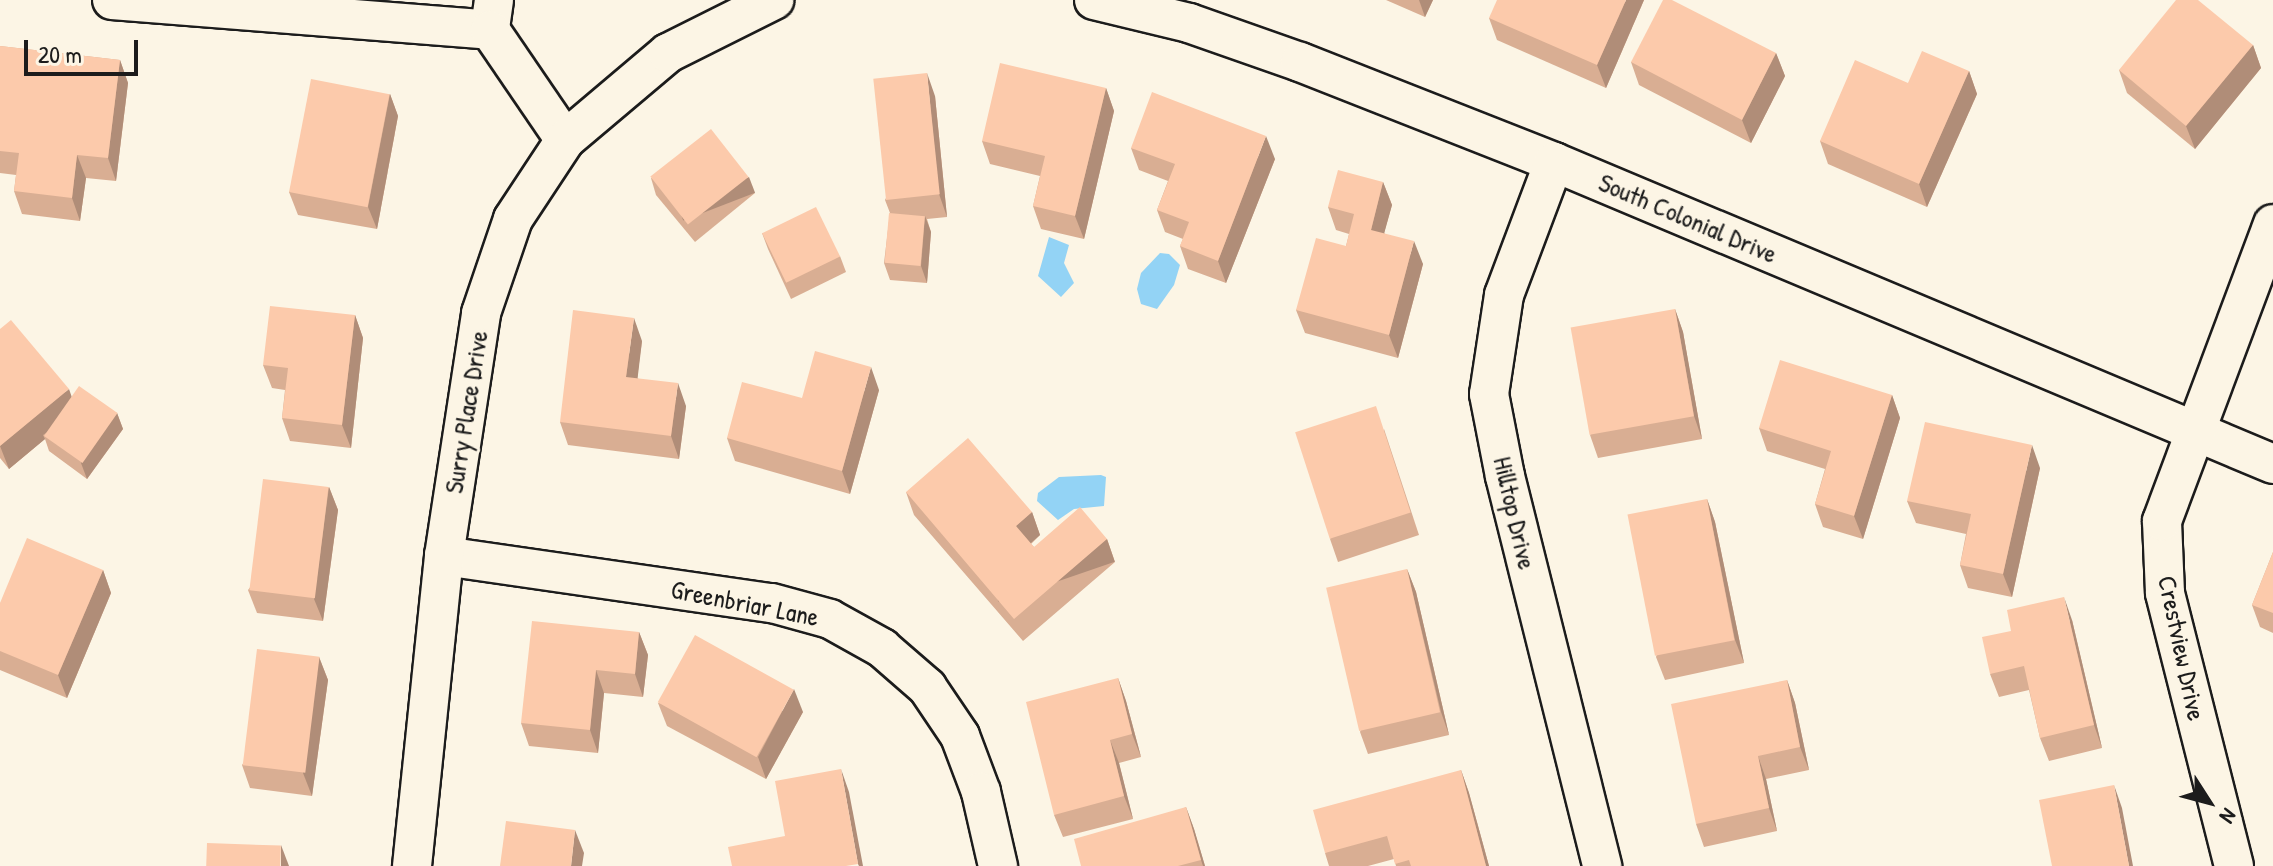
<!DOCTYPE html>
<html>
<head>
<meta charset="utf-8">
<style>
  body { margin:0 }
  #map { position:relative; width:2273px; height:866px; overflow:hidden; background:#fcf5e5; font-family:"Patrick Hand",sans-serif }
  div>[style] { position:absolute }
  .water>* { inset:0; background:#93d3f5 }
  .roads { filter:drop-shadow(2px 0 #1c1c1c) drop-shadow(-2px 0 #1c1c1c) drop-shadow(0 2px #1c1c1c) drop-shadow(0 -2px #1c1c1c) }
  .minor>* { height:38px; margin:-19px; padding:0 19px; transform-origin:19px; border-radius:19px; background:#fcf5e5 }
  .wall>* { inset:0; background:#d9ae93 }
  .shaded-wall>* { inset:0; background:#b08d78; transform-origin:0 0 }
  .building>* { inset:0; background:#fccaab; transform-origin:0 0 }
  span { translate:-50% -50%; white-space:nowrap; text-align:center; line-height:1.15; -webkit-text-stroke:6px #fcf5e5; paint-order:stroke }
  .street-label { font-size:26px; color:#1c1c1c }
  .north { position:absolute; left:2169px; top:762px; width:80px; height:80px; -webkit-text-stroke:6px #fcf5e5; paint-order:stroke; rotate:126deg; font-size:22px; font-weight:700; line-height:32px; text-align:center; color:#1c1c1c }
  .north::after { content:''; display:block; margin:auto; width:28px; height:36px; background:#1c1c1c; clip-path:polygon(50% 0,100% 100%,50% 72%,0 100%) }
  .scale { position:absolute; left:24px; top:40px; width:114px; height:36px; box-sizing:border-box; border:4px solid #1c1c1c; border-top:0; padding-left:10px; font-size:24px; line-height:28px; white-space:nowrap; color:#1c1c1c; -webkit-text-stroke:6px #fcf5e5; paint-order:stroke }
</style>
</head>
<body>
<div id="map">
  <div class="water">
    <i style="clip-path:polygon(1049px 237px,1069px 245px,1064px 263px,1074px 283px,1061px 297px,1038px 276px)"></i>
    <i style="clip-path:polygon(1160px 253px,1169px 254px,1180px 265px,1174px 285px,1157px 309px,1141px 304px,1137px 289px,1141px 273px)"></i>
    <i style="clip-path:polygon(1101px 475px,1106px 477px,1104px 506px,1074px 509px,1058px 520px,1037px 501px,1038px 493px,1059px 477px)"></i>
  </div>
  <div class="roads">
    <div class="minor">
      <i style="left:112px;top:0;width:379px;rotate:4.5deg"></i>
      <i style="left:494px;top:0;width:30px;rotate:98deg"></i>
      <i style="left:490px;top:30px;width:133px;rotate:55.7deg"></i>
      <i style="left:1094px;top:0;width:98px;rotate:13.6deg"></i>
      <i style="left:1189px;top:23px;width:118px;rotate:19.4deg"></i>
      <i style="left:1300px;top:62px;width:273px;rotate:21.5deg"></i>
      <i style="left:1554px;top:162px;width:780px;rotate:22.78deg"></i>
      <i style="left:1554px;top:162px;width:142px;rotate:110.6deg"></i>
      <i style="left:1504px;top:295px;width:100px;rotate:98.6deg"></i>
      <i style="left:1489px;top:394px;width:84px;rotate:79deg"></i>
      <i style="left:1505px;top:476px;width:402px;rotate:76deg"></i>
      <i style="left:444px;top:556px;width:331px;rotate:8.2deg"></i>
      <i style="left:772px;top:603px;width:60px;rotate:15.4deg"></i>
      <i style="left:830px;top:619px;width:60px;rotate:29.1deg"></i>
      <i style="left:882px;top:648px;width:60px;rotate:40.9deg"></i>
      <i style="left:927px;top:687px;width:59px;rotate:56deg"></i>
      <i style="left:960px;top:736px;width:60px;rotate:69.4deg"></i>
      <i style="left:981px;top:792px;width:76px;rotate:77.1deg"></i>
      <i style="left:412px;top:866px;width:312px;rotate:-84.1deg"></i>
      <i style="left:444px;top:556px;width:246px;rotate:-81.3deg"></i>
      <i style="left:481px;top:313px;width:99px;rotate:-71.2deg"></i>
      <i style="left:513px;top:219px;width:95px;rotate:-56.6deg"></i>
      <i style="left:565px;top:140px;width:135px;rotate:-40.2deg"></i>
      <i style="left:668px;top:53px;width:119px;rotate:-26.6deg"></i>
      <i style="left:2234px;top:866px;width:282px;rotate:-104.2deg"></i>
      <i style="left:2165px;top:593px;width:72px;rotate:-92.4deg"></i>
      <i style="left:2162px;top:521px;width:317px;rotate:-69.5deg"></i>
    </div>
  </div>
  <div class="wall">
    <i style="clip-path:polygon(1386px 0,1433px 0,1425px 17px)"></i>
    <i style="clip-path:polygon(1644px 0,1606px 88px,1497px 40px,1489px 18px)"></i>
    <i style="clip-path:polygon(2253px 45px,2261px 68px,2195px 149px,2127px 93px,2119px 70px)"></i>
    <i style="clip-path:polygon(0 46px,120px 60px,128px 83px,116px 181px,86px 178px,80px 221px,22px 214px,14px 191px,16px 175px,0 173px)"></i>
    <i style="clip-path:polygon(1776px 53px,1785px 76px,1751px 143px,1639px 85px,1631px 62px)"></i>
    <i style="clip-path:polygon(1969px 71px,1977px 94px,1927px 207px,1828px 164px,1820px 141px,1908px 83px)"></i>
    <i style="clip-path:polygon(1106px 88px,1114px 111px,1084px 239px,1041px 229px,1033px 206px,1040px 176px,990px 164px,982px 141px)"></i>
    <i style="clip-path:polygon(390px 94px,398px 116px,377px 229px,298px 215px,289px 192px)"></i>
    <i style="clip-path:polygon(935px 96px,947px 217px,927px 219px,931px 232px,927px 283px,890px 280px,884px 263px,890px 213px,885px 200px)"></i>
    <i style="clip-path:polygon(1131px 148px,1275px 159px,1226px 283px,1188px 269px,1180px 246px,1183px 239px,1165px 232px,1157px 210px,1168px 181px,1139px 170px)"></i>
    <i style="clip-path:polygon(651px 178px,755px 193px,695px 242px,656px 195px)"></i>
    <i style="clip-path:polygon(1383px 182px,1392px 205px,1384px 233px,1423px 264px,1398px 358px,1305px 333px,1296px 310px,1346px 246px,1349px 234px,1336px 230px,1328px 207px)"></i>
    <i style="clip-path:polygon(762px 233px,840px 256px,846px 272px,791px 299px,768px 249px)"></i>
    <i style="clip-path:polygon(1675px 309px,1683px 332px,1702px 439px,1598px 458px,1590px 435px)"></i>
    <i style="clip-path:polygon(355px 315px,363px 338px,351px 448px,290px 441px,282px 418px,285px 390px,272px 388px,263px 365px)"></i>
    <i style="clip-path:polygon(0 329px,71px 397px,117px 413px,123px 429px,87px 479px,49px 451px,45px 439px,9px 469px,0 458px)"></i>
    <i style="clip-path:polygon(642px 341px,637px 378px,686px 406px,679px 459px,568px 445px,560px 422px)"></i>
    <i style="clip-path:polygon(879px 390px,850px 494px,735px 461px,727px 438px,802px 398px)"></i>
    <i style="clip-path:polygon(1892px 395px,1900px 418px,1863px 539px,1823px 527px,1815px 504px,1825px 469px,1767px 451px,1759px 428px)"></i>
    <i style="clip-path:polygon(1384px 429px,1419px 535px,1338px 562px,1330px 539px)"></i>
    <i style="clip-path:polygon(2040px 468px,2012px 597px,1968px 588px,1960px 565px,1966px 534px,1916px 523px,1907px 501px)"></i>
    <i style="clip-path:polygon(329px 487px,338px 510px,323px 621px,257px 613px,248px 590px)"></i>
    <i style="clip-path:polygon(906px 492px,1032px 512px,1040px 535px,1031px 544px,1034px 547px,1107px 539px,1115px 562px,1023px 641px,914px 515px)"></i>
    <i style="clip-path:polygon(1707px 499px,1715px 522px,1744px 663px,1665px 680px,1656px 657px)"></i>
    <i style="clip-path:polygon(2273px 552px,2273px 633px,2260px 627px,2252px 605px)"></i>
    <i style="clip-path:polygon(1407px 569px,1416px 592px,1449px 735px,1368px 754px,1360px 732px)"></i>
    <i style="clip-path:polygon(103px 570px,111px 593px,67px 698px,0 670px,0 603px)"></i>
    <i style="clip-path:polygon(2072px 620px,2102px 748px,2049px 761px,2040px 738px,2029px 690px,1999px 697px,1990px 674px)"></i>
    <i style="clip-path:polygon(639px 632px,648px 655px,643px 697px,604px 693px,598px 753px,529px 746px,521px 723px)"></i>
    <i style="clip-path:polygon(319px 657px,328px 680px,312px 796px,250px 788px,242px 765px)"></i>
    <i style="clip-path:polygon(1118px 678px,1126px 701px,1141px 757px,1119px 763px,1133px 819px,1063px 837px,1054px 815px)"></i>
    <i style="clip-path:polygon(1787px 680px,1795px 703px,1809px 770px,1766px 779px,1777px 831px,1704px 847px,1696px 824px)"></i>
    <i style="clip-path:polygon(658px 703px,803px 712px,766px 779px,667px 726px)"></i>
    <i style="clip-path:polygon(1461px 770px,1469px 793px,1489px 866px,1396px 866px,1394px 859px,1368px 866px,1329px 866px,1325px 853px)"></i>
    <i style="clip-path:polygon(1186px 807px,1194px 829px,1205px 866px,1081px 866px)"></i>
  </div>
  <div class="shaded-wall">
    <i style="clip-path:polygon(1419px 0,1433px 0,1425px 17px)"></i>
    <i style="clip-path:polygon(1626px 0,1644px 0,1606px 88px,1597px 65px)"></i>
    <i style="clip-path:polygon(2253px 45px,2261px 68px,2195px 149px,2186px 126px)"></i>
    <i style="clip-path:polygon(1776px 53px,1785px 76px,1751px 143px,1742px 120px)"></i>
    <i style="clip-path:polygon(120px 60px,128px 83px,116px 181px,108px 158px)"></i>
    <i style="clip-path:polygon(1969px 71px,1977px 94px,1927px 207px,1919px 184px)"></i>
    <i style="clip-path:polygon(927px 73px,935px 96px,947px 217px,939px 194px)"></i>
    <i style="clip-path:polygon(1106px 88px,1114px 111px,1084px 239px,1075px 216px)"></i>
    <i style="clip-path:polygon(390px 94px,398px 116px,377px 229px,368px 207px)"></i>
    <i style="clip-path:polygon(1266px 136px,1275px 159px,1226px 283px,1218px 261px)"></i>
    <i style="clip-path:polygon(77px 155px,86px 178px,80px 221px,72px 198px)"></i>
    <i style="left:749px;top:177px;width:17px;height:77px;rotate:69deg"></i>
    <i style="clip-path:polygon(1383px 182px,1392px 205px,1379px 252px,1371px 230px)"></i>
    <i style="clip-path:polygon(925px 216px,931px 232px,927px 283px,921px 266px)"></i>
    <i style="clip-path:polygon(1414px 241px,1423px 264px,1398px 358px,1389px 335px)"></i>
    <i style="clip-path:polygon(1675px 309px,1683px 332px,1702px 439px,1694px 416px)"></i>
    <i style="clip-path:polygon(355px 315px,363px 338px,351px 448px,342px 425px)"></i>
    <i style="clip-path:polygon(634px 318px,642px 341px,635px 400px,626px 377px)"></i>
    <i style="clip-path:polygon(871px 367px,879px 390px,850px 494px,842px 471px)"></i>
    <i style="clip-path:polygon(678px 383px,686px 406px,679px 459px,671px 436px)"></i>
    <i style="clip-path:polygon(69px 389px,77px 412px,43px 435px,45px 439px,9px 469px,0 446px)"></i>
    <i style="clip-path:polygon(1892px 395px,1900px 418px,1863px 539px,1854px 516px)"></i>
    <i style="clip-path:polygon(117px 413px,123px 429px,87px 479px,81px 463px)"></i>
    <i style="clip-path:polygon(2032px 445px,2040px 468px,2012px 597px,2003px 574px)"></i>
    <i style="clip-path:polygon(329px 487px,338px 510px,323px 621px,314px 599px)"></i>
    <i style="clip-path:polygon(1707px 499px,1715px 522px,1744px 663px,1735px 640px)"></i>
    <i style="clip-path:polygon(1032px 512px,1040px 535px,1024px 549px,1016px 526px)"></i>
    <i style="left:1107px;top:539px;width:24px;height:123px;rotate:71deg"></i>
    <i style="clip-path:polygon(1407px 569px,1416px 592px,1449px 735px,1441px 712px)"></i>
    <i style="clip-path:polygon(103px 570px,111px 593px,67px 698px,58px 675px)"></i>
    <i style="clip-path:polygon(2064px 597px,2072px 620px,2102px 748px,2094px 725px)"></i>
    <i style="clip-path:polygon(639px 632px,648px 655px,643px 697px,635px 674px)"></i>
    <i style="clip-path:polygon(319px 657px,328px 680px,312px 796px,303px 773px)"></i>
    <i style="clip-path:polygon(596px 670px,604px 693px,598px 753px,590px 730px)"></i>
    <i style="clip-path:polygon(1118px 678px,1126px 701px,1141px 757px,1132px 734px)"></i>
    <i style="clip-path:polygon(1787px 680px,1795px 703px,1809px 770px,1800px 747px)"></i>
    <i style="clip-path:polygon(794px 689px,803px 712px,766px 779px,758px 757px)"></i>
    <i style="clip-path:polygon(1110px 740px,1119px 763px,1133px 819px,1124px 796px)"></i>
    <i style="clip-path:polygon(1758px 756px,1766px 779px,1777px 831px,1769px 808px)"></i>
    <i style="clip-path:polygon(841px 769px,849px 792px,863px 866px,859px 866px,858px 864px)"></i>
    <i style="clip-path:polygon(1461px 770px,1469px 793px,1489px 866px,1486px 866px)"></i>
    <i style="clip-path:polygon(2114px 785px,2122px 808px,2133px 866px,2129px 866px)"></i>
    <i style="clip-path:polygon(1186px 807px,1194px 829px,1205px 866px,1203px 866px,1201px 860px)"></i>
    <i style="clip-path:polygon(575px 830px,584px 853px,582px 866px,571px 866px)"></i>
    <i style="clip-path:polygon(281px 845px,289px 866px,281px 866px)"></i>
  </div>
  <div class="building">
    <i style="clip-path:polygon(1497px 0,1626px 0,1597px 65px,1489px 18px)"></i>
    <i style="clip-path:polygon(1663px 0,1672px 0,1776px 53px,1742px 120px,1631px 62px)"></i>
    <i style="clip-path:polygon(2176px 0,2198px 0,2253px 45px,2186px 126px,2119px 70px)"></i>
    <i style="clip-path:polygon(0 46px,120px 60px,108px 158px,77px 155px,72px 198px,14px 191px,19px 153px,0 151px)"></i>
    <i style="clip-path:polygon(1922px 51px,1969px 71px,1919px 184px,1820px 141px,1855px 60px,1908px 83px)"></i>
    <i style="clip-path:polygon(1000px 63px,1106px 88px,1075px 216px,1033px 206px,1045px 156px,982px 141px)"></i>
    <i style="left:927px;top:73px;width:122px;height:54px;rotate:84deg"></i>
    <i style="left:311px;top:79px;width:80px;height:115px;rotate:11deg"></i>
    <i style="clip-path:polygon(1152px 92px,1266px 136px,1218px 261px,1180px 246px,1189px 222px,1157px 210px,1175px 164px,1131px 148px)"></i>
    <i style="left:711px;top:129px;width:61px;height:77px;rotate:52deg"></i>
    <i style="clip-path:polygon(1338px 170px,1383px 182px,1371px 230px,1414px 241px,1389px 335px,1296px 310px,1316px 238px,1346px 246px,1354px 214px,1328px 207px)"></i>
    <i style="left:816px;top:207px;width:55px;height:60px;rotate:64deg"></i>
    <i style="left:889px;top:213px;width:36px;height:50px;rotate:5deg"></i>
    <i style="clip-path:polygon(270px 306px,355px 315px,342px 425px,282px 418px,288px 368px,263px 365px)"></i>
    <i style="left:1675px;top:309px;width:109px;height:106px;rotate:80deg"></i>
    <i style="clip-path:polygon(573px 310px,634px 318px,626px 377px,678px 383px,671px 436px,560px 422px)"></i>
    <i style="clip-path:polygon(11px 320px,69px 389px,0 446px,0 329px)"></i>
    <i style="clip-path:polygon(815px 351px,871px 367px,842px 471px,727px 438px,742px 382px,802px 398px)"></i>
    <i style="clip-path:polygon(1780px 360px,1892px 395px,1854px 516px,1815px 504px,1831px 451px,1759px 428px)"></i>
    <i style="left:79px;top:386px;width:47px;height:61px;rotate:35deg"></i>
    <i style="left:1376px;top:406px;width:112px;height:85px;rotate:72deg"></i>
    <i style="clip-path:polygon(1925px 422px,2032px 445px,2003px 574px,1960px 565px,1971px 514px,1907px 501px)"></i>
    <i style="clip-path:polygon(968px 438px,1032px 512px,1016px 526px,1034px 547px,1080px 507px,1107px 539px,1014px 619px,906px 492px)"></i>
    <i style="left:263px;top:479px;width:66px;height:112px;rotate:7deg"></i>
    <i style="left:1707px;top:499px;width:144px;height:81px;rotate:79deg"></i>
    <i style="clip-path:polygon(27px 538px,103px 570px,58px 675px,0 651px,0 603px)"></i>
    <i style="clip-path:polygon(2273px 552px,2273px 613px,2252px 605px)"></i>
    <i style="left:1407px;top:569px;width:147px;height:83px;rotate:77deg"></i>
    <i style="clip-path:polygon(2064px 597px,2094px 725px,2040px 738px,2024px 666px,1990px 674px,1982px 637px,2011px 631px,2007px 610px)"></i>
    <i style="clip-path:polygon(532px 621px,639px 632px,635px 674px,596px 670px,590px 730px,521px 723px)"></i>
    <i style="left:695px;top:635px;width:113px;height:77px;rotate:29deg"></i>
    <i style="left:257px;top:649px;width:63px;height:117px;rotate:7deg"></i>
    <i style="clip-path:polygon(1118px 678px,1132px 734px,1110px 740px,1124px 796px,1054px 815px,1026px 702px)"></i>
    <i style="clip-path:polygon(1787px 680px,1800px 747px,1758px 756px,1769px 808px,1696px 824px,1671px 704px)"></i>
    <i style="clip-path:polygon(841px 769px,858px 864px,846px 866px,732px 866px,728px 847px,785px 836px,775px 781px)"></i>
    <i style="clip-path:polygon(1461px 770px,1486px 866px,1411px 866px,1409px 860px,1395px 864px,1387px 836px,1325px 853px,1313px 810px)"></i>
    <i style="clip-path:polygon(2114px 785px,2129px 866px,2052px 866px,2039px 800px)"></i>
    <i style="clip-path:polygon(1186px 807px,1201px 860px,1178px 866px,1081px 866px,1074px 839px)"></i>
    <i style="clip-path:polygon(506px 821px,575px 830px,571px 866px,500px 866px)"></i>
    <i style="left:207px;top:843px;width:74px;height:23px;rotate:2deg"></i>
  </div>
  <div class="street-label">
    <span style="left:1688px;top:218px;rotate:23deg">South Colonial Drive</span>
    <span style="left:466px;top:412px;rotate:-81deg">Surry Place Drive</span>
    <span style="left:1515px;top:513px;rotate:77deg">Hilltop Drive</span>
    <span style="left:745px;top:603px;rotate:11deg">Greenbriar Lane</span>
    <span style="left:2182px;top:648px;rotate:78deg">Crestview Drive</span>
  </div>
  <div class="north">N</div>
  <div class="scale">20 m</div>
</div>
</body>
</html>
